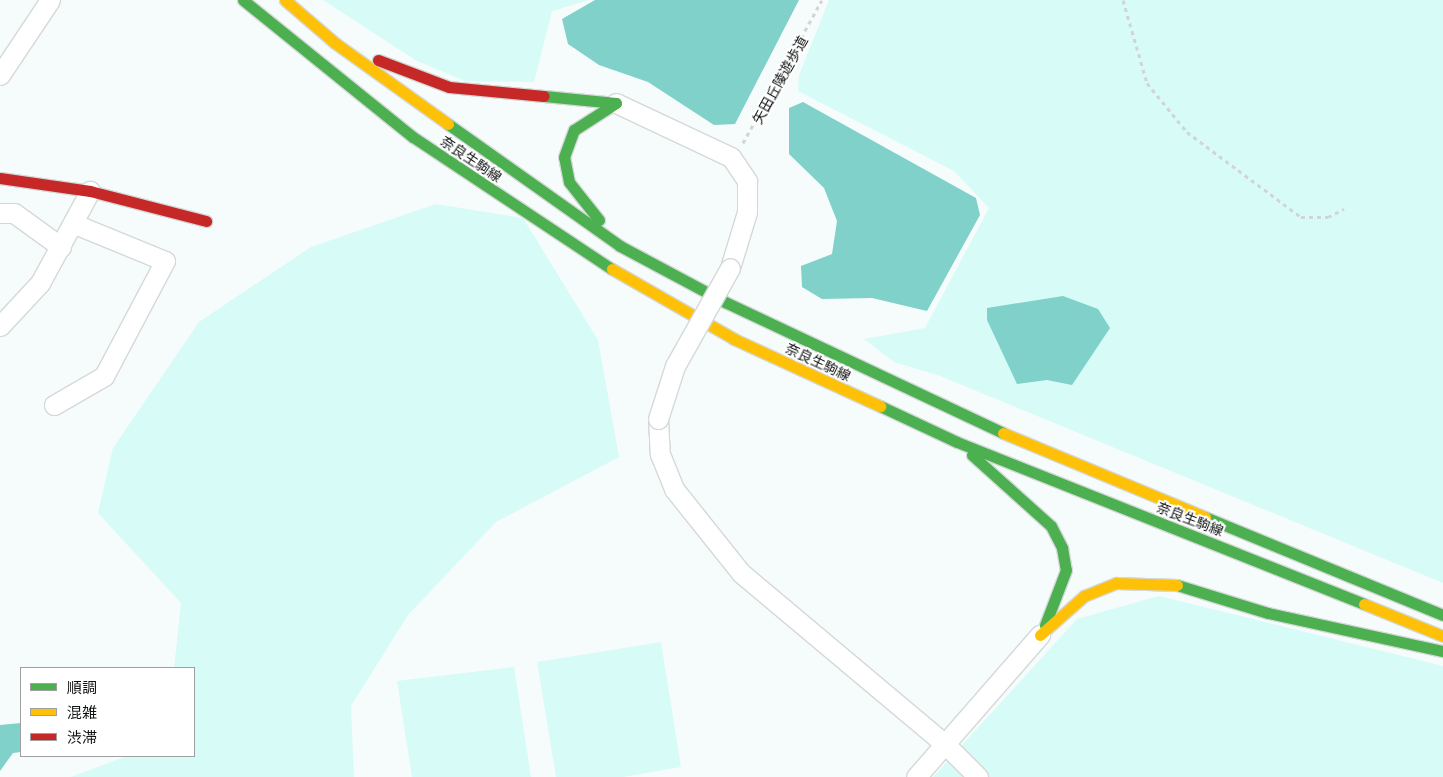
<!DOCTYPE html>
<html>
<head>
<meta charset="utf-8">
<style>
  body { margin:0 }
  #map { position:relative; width:1443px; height:777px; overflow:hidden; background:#f6fcfb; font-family:"Space Grotesk","Noto Sans JP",sans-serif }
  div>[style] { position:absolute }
  .green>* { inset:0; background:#d7fbf6 }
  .water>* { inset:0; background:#7fd1c9 }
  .path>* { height:3px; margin-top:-1.5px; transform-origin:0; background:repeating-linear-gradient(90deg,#d2d5d4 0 4px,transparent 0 8px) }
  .roads { filter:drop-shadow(1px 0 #d4d9d8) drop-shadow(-1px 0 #d4d9d8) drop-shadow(0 1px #d4d9d8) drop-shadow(0 -1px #d4d9d8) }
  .street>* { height:19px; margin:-9.5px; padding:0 9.5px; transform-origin:9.5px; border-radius:9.5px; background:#fefffe }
  .fast>* { height:11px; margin:-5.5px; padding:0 5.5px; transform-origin:5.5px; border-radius:5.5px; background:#4caf50 }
  .slow>* { height:11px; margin:-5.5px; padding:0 5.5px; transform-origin:5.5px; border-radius:5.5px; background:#ffc107 }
  .jam>* { height:11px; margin:-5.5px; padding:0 5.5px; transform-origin:5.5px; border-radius:5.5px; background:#c62828 }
  .bridges { filter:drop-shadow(1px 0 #d4d9d8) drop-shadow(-1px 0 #d4d9d8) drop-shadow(0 1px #d4d9d8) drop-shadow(0 -1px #d4d9d8) }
  .street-bridge>* { height:19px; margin:-9.5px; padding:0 9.5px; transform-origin:9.5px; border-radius:9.5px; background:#fefffe }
  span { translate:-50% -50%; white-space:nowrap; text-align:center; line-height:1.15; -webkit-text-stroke:4px #fff; paint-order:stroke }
  .street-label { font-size:14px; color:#0e1211 }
  .legend { position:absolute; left:20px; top:667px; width:175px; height:90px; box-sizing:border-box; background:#fff; border:1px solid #9fa0a0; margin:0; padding:6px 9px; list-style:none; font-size:15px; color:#0e1211 }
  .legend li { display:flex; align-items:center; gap:10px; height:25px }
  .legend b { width:25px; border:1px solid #9fa0a0 }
</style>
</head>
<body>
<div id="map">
  <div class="green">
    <i style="clip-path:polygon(323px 0,589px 0,552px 11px,534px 82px,465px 81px,417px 61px)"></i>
    <i style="clip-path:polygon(829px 0,1443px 0,1443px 583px,940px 376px,894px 362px,864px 339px,925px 328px,989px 208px,954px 171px,798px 91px,799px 75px)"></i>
    <i style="clip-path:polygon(436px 204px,523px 218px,598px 340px,619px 457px,496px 522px,408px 615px,351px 706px,354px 777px,71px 777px,127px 756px,194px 756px,194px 668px,174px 668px,181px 603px,98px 513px,113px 448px,199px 322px,311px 247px)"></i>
    <i style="clip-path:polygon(1159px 596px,1443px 666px,1443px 777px,933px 777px,1077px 619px)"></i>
    <i style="clip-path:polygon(661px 642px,681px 767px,623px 777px,556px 777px,537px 662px)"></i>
    <i style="clip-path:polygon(514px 667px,531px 777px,412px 777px,397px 681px)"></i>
  </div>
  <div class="water">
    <i style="clip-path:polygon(595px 0,799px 0,735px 124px,714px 125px,648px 82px,599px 65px,568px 44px,562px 19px)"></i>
    <i style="clip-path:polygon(803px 102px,976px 198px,980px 215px,927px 311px,872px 298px,822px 299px,802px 287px,801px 266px,832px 254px,837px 221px,824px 188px,789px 154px,789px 108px)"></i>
    <i style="clip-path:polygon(1063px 296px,1098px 309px,1110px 328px,1072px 385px,1047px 380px,1017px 384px,987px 320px,987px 308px)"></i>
    <i style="clip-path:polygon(21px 723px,21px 752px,13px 753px,0 771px,0 725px)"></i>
  </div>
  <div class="path">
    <i style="left:1123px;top:0;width:86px;rotate:73.9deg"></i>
    <i style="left:1147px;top:83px;width:63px;rotate:50.8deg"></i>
    <i style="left:1187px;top:132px;width:142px;rotate:36.7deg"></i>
    <i style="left:1301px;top:217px;width:27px"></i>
    <i style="left:1328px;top:217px;width:18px;rotate:-27deg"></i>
    <i style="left:743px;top:143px;width:163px;rotate:-61.1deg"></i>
  </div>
  <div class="roads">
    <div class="street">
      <i style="left:0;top:75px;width:90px;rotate:-56.3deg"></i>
      <i style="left:616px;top:103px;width:127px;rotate:25.2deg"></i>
      <i style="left:731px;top:157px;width:29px;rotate:56deg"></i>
      <i style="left:747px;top:181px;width:31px;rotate:90deg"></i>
      <i style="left:747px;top:212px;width:59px;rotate:106.9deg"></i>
      <i style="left:0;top:213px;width:14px"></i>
      <i style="left:14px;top:213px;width:58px;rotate:35.9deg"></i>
      <i style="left:0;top:326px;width:59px;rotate:-47.1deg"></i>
      <i style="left:40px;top:283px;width:105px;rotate:-61.5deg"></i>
      <i style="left:54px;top:405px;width:58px;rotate:-30.1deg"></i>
      <i style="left:104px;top:376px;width:130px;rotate:-62.1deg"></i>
      <i style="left:165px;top:261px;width:97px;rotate:-157.7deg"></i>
      <i style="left:658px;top:419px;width:35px;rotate:87deg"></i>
      <i style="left:660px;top:454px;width:38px;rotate:68deg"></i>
      <i style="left:674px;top:489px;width:107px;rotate:51.4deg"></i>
      <i style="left:741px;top:573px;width:269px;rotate:40deg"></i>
      <i style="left:947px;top:746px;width:44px;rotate:45deg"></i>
      <i style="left:916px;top:777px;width:189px;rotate:-48.9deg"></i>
    </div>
    <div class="fast">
      <i style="left:243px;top:0;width:218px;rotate:38.9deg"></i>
      <i style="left:413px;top:137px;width:239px;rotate:33.6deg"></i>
      <i style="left:544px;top:96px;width:72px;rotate:5.6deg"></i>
      <i style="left:448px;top:124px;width:211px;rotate:35.3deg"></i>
      <i style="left:620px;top:246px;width:119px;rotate:28.1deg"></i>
      <i style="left:725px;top:302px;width:307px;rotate:25.2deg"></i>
      <i style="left:599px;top:220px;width:48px;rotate:-128.3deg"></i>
      <i style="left:569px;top:182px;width:25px;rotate:-101deg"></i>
      <i style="left:564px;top:157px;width:29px;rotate:-70deg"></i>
      <i style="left:574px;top:130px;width:50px;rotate:-32.7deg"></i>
      <i style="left:880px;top:406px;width:85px;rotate:25.1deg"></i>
      <i style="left:957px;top:442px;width:438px;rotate:21.7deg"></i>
      <i style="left:972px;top:455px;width:106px;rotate:41.9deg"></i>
      <i style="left:1051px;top:526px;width:25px;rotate:63deg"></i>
      <i style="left:1062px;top:548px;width:22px;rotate:80deg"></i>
      <i style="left:1066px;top:570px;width:59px;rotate:110.9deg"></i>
      <i style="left:1205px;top:517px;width:257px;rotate:22.4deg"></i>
      <i style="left:1177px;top:585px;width:95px;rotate:17.1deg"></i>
      <i style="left:1268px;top:613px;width:179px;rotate:12.3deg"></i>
    </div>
    <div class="slow">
      <i style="left:285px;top:0;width:66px;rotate:40.7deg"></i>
      <i style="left:335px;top:43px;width:139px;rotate:35.6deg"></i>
      <i style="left:612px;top:269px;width:141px;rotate:29.8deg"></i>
      <i style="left:734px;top:339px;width:161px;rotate:24.7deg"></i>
      <i style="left:1003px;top:433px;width:219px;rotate:22.6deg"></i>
      <i style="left:1364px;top:604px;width:85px;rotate:22.1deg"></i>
      <i style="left:1040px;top:635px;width:59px;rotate:-41.6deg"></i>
      <i style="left:1084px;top:596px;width:35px;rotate:-22deg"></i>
      <i style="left:1116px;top:583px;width:61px;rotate:1.9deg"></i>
    </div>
    <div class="jam">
      <i style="left:378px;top:60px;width:76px;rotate:20.8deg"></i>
      <i style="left:449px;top:87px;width:95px;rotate:5.4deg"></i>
      <i style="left:0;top:178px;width:91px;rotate:8.2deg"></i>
      <i style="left:90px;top:191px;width:120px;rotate:14.5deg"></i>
    </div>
  </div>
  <div class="bridges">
    <div class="street-bridge">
      <i style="left:658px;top:419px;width:56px;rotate:-72.2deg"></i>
      <i style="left:675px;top:366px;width:112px;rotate:-60.7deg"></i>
    </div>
  </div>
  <div class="street-label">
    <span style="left:780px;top:80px;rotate:-61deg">矢田丘陵遊歩道</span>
    <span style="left:471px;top:159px;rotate:34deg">奈良生駒線</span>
    <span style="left:818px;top:362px;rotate:25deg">奈良生駒線</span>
    <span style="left:1190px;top:519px;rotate:21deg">奈良生駒線</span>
  </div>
  <ul class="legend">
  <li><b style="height:6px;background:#4caf50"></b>順調</li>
  <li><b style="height:6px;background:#ffc107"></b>混雑</li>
  <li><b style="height:6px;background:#c62828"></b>渋滞</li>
  </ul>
</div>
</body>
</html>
